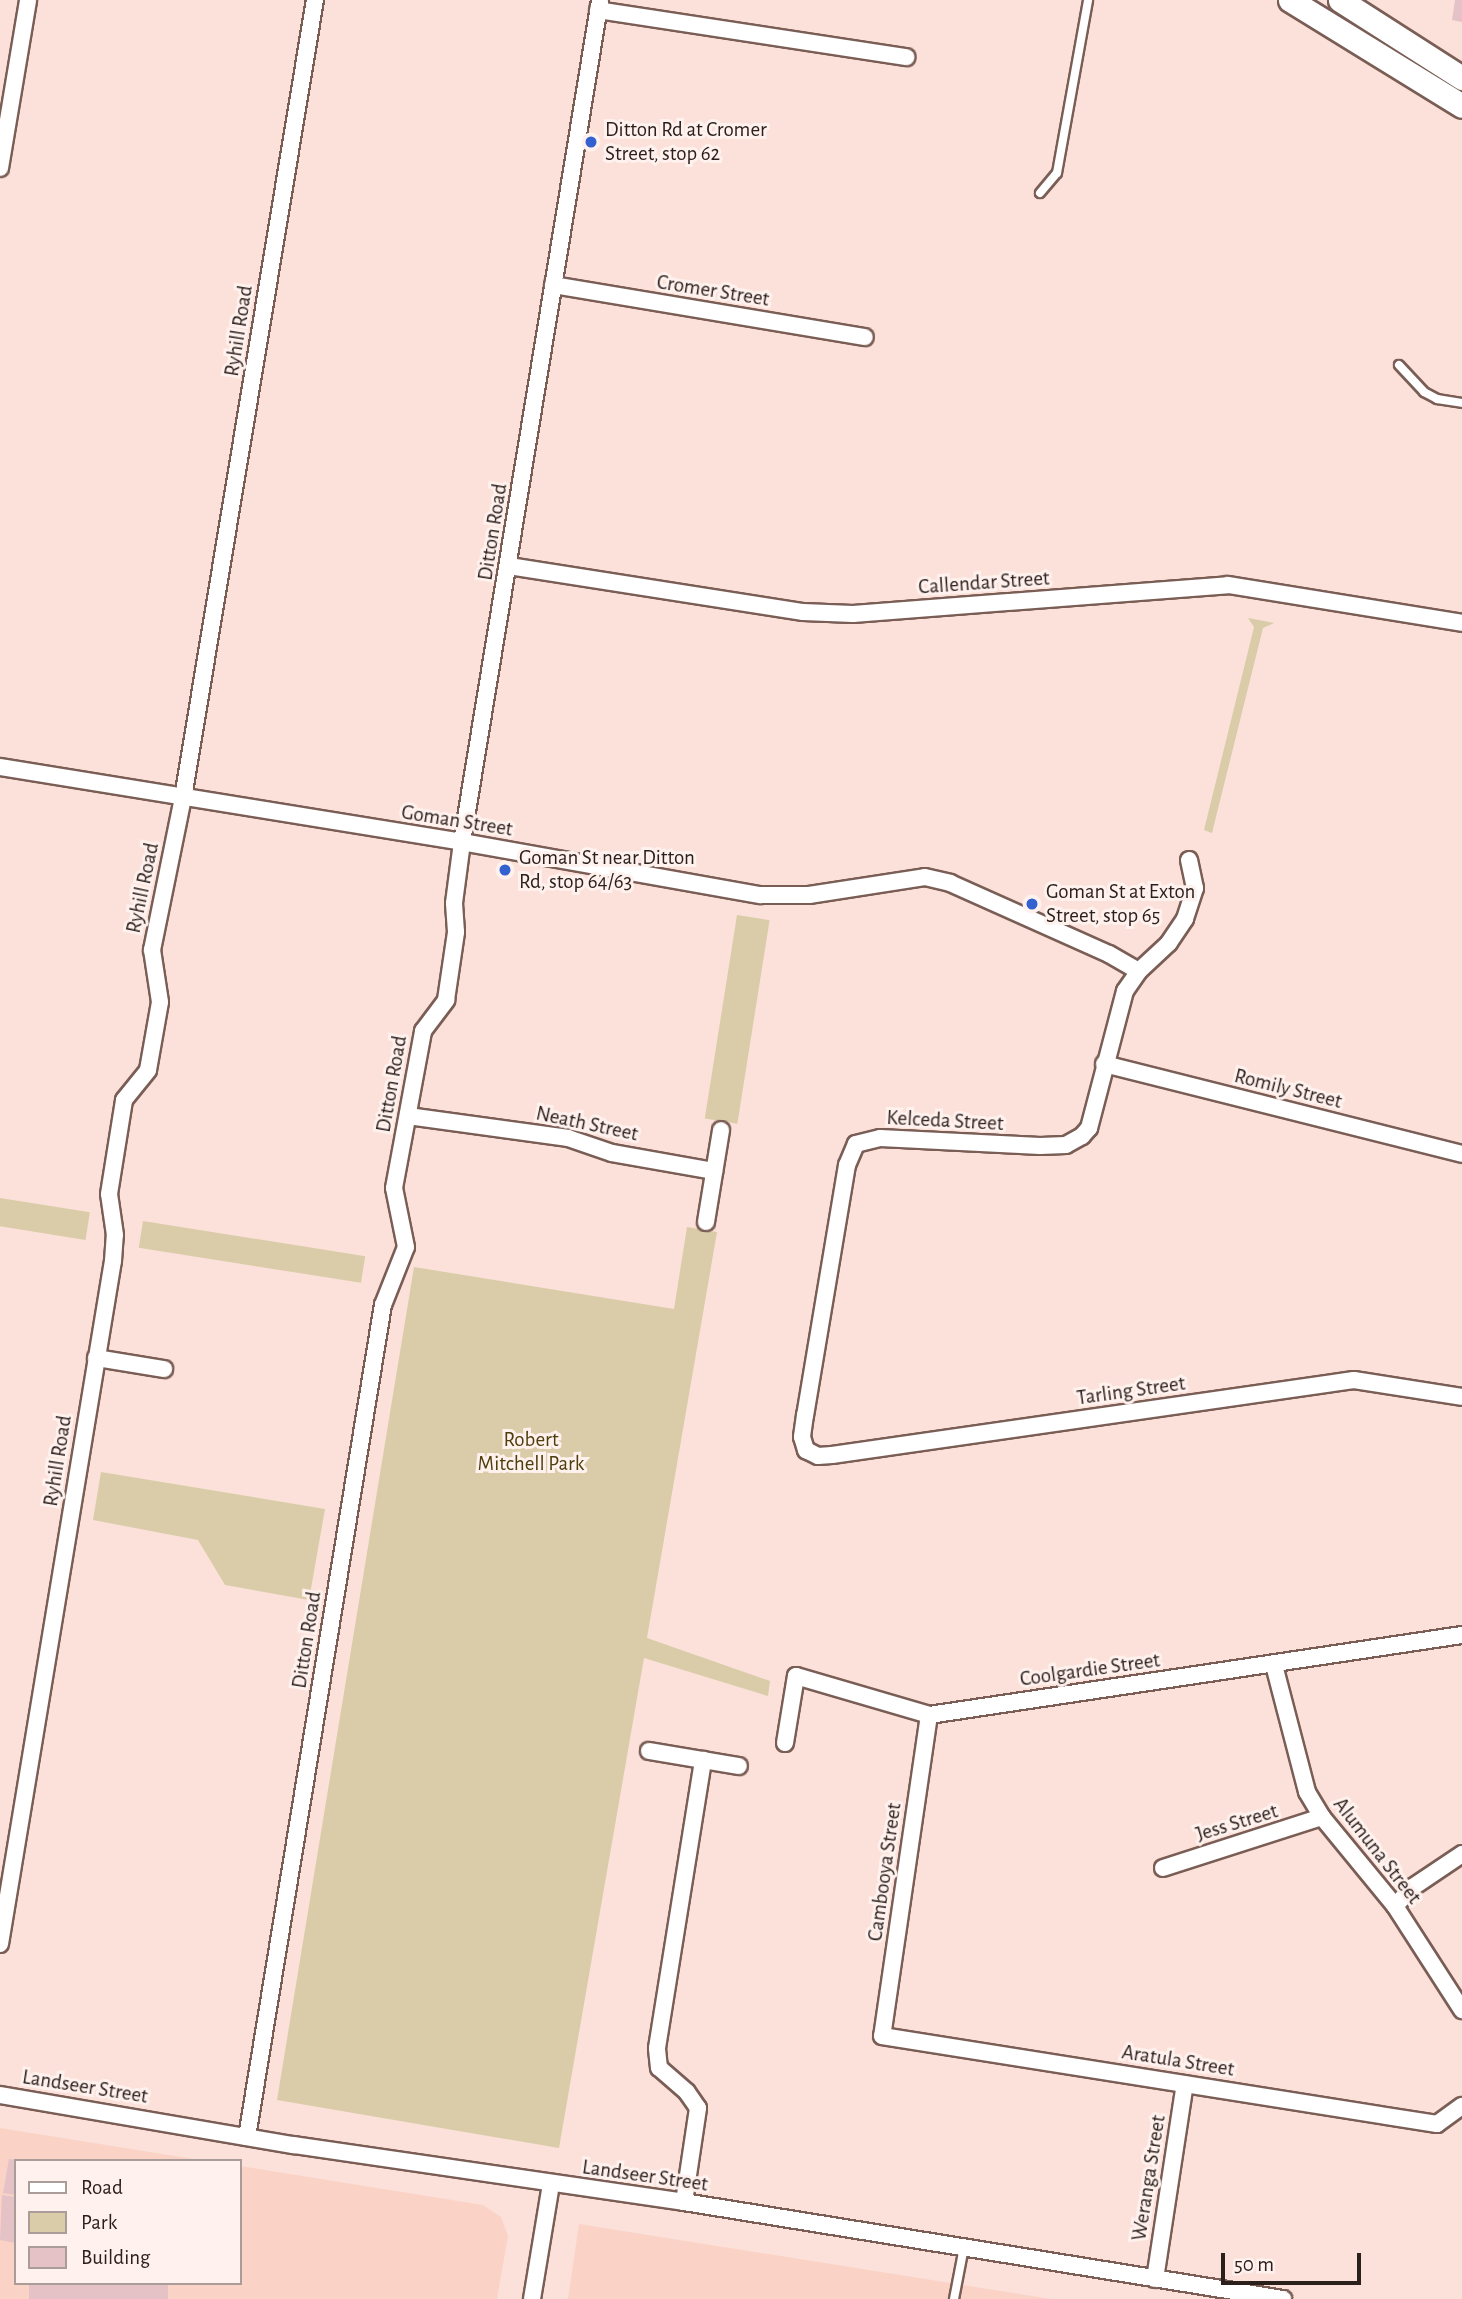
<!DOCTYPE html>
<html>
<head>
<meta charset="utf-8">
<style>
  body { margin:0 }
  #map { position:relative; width:1462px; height:2299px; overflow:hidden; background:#fbe1d9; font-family:"Alegreya Sans",sans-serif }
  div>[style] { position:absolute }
  .built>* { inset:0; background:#fbd2c6 }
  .green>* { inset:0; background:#dacca8; transform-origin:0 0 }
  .building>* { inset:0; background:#e4c2c6; transform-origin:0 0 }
  .roads { filter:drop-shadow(2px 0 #7a5e56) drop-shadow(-2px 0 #7a5e56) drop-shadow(0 2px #7a5e56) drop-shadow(0 -2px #7a5e56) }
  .lane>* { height:8px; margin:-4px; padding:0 4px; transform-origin:4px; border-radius:4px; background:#fff }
  .street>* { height:16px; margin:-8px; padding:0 8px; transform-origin:8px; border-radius:8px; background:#fff }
  .secondary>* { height:23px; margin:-11.5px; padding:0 11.5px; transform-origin:11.5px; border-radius:11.5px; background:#fff }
  .dots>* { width:19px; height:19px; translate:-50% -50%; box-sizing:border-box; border:4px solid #fff1ed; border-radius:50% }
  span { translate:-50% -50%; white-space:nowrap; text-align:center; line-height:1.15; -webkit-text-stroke:6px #fff1ed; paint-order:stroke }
  .poi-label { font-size:21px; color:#2a1f1b }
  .left { translate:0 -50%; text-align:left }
  .street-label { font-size:21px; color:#2a1f1b }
  .park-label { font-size:21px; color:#4e3e0c }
  .legend { position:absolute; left:14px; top:2159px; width:228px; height:126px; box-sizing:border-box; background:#fff1ed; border:2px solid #aa9d99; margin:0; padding:9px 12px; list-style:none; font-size:21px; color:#2a1f1b }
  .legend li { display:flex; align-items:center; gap:14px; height:35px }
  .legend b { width:35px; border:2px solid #aa9d99 }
  .scale { position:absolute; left:1221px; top:2253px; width:140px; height:32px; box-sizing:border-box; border:4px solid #2a1f1b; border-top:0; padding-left:9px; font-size:21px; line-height:24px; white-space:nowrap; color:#2a1f1b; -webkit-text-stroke:5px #fff1ed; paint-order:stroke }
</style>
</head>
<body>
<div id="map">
  <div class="built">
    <i style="clip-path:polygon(0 2128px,206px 2161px,16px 2161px,16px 2283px,240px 2283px,240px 2166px,483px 2205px,501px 2217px,508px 2236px,497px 2299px,0 2299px)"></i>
    <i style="clip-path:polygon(579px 2224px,1051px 2299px,568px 2299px)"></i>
  </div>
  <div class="green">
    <i style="clip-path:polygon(1248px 618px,1274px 623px,1263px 628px,1212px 833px,1204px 830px,1254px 627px)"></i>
    <i style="left:737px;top:915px;width:33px;height:206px;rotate:9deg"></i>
    <i style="left:0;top:1198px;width:91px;height:28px;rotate:9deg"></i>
    <i style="left:143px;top:1221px;width:225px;height:27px;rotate:9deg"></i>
    <i style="clip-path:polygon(687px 1227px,717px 1232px,647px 1638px,770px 1681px,768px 1696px,644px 1658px,559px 2148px,277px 2100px,414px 1267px,674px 1309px)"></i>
    <i style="clip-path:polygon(101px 1472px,325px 1509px,309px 1600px,225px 1585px,198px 1540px,93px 1520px)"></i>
  </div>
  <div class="building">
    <i style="clip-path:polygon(1455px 0,1462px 0,1462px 22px,1452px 20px)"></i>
    <i style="clip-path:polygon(9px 2159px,16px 2160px,16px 2195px,3px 2193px)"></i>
    <i style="clip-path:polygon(2px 2195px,16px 2197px,16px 2243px,0 2240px)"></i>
    <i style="left:29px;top:2283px;width:139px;height:16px"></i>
  </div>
  <div class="roads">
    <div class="lane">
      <i style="left:1040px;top:193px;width:26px;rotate:-50deg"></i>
      <i style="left:1057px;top:173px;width:176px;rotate:-79.8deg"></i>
      <i style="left:1399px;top:365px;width:37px;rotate:47deg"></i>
      <i style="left:1424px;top:392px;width:15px;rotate:28deg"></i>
      <i style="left:1437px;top:399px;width:25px;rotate:9deg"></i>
      <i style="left:954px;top:2299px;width:53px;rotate:-79.1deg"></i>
    </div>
    <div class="street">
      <i style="left:598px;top:10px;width:312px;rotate:8.7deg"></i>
      <i style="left:0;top:168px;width:170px;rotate:-80.5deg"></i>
      <i style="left:553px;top:285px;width:316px;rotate:9.5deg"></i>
      <i style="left:509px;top:566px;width:298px;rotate:8.9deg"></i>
      <i style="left:803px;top:612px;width:50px;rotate:2.3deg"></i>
      <i style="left:853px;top:614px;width:376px;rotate:-4.4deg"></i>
      <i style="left:1228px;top:585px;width:237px;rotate:9.2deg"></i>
      <i style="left:0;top:767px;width:468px;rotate:9.2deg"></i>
      <i style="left:462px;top:842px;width:304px;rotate:10.1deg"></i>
      <i style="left:761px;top:895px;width:48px"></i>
      <i style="left:809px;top:895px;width:117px;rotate:-8.8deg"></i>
      <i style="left:925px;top:877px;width:26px;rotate:13deg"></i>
      <i style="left:950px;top:883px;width:174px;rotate:24.1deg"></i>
      <i style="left:1109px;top:954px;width:34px;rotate:30deg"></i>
      <i style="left:1189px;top:860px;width:29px;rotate:78deg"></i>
      <i style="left:1195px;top:888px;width:33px;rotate:108deg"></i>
      <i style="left:1185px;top:919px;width:29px;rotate:124deg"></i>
      <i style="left:1169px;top:943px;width:41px;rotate:137deg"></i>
      <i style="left:1139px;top:971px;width:24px;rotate:125deg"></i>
      <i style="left:1125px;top:991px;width:142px;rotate:104.7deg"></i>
      <i style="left:1089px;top:1128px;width:11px;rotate:131deg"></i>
      <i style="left:1082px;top:1136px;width:18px;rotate:151deg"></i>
      <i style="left:1066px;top:1145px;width:26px;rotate:178deg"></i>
      <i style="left:1040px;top:1146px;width:160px;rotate:-177.1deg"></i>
      <i style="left:880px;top:1138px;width:25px;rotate:166deg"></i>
      <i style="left:856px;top:1144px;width:23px;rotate:113deg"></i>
      <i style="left:847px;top:1165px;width:254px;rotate:99.5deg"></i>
      <i style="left:805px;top:1415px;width:22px;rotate:98deg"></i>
      <i style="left:802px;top:1437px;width:14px;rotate:73deg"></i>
      <i style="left:806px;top:1450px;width:13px;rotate:27deg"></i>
      <i style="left:818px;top:1456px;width:14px;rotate:-4deg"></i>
      <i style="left:832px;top:1455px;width:527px;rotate:-8.18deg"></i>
      <i style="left:1354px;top:1380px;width:109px;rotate:8.9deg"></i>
      <i style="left:1104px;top:1064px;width:369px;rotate:14.1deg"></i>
      <i style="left:408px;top:1116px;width:162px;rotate:7.8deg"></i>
      <i style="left:568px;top:1138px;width:46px;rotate:18.8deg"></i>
      <i style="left:612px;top:1153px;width:104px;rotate:10deg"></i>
      <i style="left:706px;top:1222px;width:93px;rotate:-80.7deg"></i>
      <i style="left:96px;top:1358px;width:69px;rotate:9.2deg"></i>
      <i style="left:1274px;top:1665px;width:131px;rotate:75.4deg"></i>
      <i style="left:1307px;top:1792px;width:29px;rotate:59deg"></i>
      <i style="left:1322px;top:1817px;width:115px;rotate:50.6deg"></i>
      <i style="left:1395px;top:1906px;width:124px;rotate:57.2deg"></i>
      <i style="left:929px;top:1715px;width:324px;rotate:98.3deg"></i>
      <i style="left:882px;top:2036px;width:562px;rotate:9.01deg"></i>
      <i style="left:1437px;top:2124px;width:31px;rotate:-36deg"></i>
      <i style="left:785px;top:1743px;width:68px;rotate:-80.7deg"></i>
      <i style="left:796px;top:1676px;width:139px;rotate:16.3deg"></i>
      <i style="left:929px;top:1715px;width:539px;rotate:-8.54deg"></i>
      <i style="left:649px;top:1751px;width:91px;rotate:9.5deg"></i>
      <i style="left:1163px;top:1868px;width:167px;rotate:-17.8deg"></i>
      <i style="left:1395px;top:1906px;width:26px;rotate:-47deg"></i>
      <i style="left:1413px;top:1887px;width:59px;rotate:-34deg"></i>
      <i style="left:0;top:1944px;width:692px;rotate:-80.61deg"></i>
      <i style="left:113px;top:1261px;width:26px;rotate:-86deg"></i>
      <i style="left:115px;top:1235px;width:41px;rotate:-98.3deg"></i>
      <i style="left:109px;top:1194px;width:95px;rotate:-80.9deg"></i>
      <i style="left:124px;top:1100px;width:38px;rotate:-51deg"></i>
      <i style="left:148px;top:1070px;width:69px;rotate:-80deg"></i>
      <i style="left:160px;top:1002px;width:53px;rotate:-98.7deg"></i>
      <i style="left:152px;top:950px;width:155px;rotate:-78.5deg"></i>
      <i style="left:183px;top:798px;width:809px;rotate:-80.61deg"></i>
      <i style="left:0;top:2095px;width:298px;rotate:9.7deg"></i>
      <i style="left:294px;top:2145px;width:394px;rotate:8.3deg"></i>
      <i style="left:684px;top:2202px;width:607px;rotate:9.2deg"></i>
      <i style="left:247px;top:2137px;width:843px;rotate:-80.72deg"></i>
      <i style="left:383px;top:1305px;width:62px;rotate:-68.4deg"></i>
      <i style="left:406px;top:1247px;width:60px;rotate:-101.5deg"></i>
      <i style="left:394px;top:1188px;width:160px;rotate:-79.5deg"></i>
      <i style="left:423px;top:1031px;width:39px;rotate:-53deg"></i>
      <i style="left:446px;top:1000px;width:69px;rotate:-81.6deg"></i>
      <i style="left:456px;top:932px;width:29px;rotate:-94deg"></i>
      <i style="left:454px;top:903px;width:62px;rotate:-82.5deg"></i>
      <i style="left:462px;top:842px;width:853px;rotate:-80.69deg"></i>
      <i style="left:684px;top:2202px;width:95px;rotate:-81.5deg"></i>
      <i style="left:698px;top:2108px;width:19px;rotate:-125deg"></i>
      <i style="left:687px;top:2092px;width:37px;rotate:-139deg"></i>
      <i style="left:659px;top:2068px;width:20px;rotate:-96deg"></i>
      <i style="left:657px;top:2048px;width:292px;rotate:-80.9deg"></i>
      <i style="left:1155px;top:2279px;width:197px;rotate:-81.3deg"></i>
      <i style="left:532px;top:2299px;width:117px;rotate:-80.6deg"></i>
    </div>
    <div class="secondary">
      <i style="left:1290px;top:0;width:202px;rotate:31.6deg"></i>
      <i style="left:1340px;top:0;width:145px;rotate:32.6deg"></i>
    </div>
  </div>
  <div class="dots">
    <i style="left:591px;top:142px;background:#3361d0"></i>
    <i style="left:505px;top:870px;background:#3361d0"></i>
    <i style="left:1032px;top:904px;background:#3361d0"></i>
  </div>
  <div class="poi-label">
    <span class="left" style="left:605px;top:142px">Ditton Rd at Cromer<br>Street, stop 62</span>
    <span class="left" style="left:519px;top:870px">Goman St near Ditton<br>Rd, stop 64/63</span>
    <span class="left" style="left:1046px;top:904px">Goman St at Exton<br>Street, stop 65</span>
  </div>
  <div class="street-label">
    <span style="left:713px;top:291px;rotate:9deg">Cromer Street</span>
    <span style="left:239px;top:331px;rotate:-81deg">Ryhill Road</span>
    <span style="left:493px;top:532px;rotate:-81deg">Ditton Road</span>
    <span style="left:984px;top:583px;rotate:-4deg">Callendar Street</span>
    <span style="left:457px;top:821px;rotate:9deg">Goman Street</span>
    <span style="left:143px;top:888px;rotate:-78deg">Ryhill Road</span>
    <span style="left:392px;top:1084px;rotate:-80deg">Ditton Road</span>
    <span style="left:1288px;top:1089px;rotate:14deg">Romily Street</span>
    <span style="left:945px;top:1121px;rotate:3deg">Kelceda Street</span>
    <span style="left:587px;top:1124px;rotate:12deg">Neath Street</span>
    <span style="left:1131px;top:1391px;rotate:-8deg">Tarling Street</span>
    <span style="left:58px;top:1461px;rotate:-81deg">Ryhill Road</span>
    <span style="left:307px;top:1640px;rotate:-81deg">Ditton Road</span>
    <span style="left:1090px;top:1670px;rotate:-8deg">Coolgardie Street</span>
    <span style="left:1237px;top:1823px;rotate:-17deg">Jess Street</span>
    <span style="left:1377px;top:1851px;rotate:52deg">Alumuna Street</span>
    <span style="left:885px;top:1872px;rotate:-82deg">Cambooya Street</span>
    <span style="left:1178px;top:2061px;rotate:9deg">Aratula Street</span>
    <span style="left:85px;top:2087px;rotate:9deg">Landseer Street</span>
    <span style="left:645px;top:2176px;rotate:8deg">Landseer Street</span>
    <span style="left:1149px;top:2178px;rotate:-81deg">Weranga Street</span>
  </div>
  <div class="park-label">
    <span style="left:531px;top:1452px">Robert<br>Mitchell Park</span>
  </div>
  <ul class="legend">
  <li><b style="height:9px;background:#fff"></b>Road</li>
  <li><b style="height:19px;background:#dacca8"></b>Park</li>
  <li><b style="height:19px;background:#e4c2c6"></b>Building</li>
  </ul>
  <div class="scale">50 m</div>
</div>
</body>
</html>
